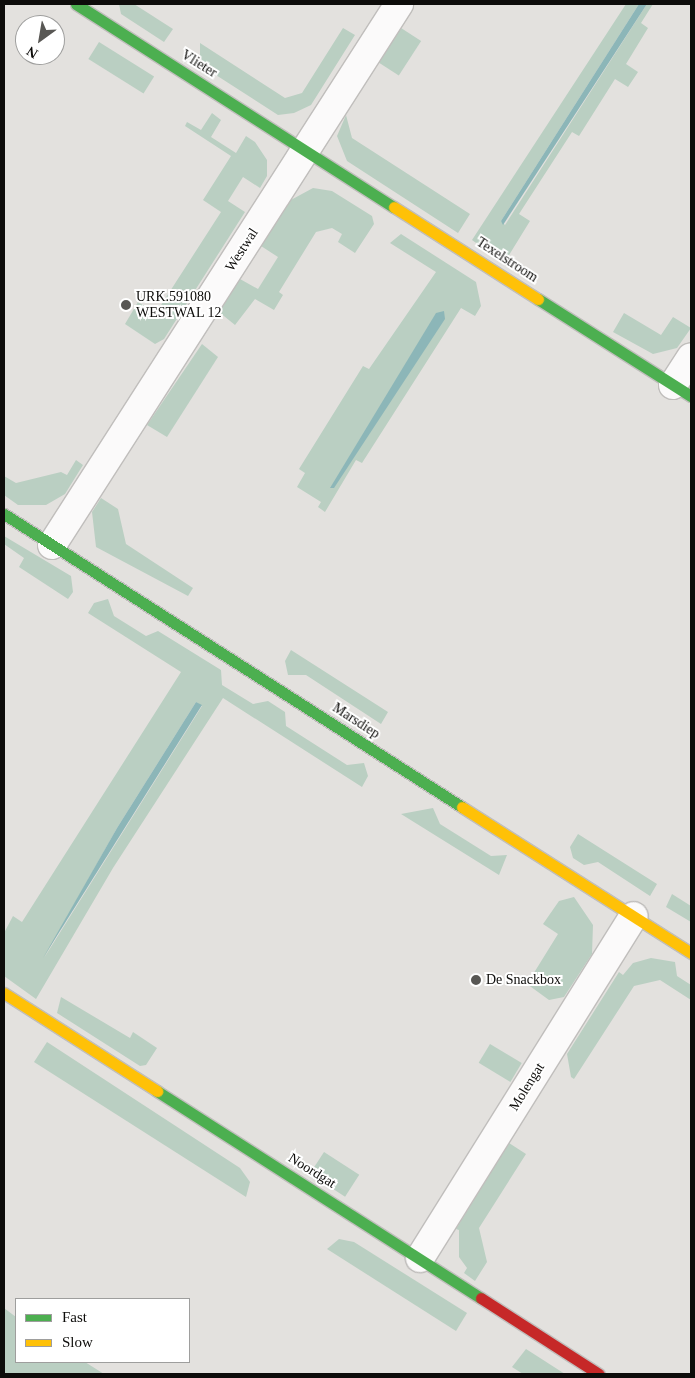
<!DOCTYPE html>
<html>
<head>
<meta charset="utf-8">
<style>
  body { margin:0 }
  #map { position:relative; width:695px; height:1378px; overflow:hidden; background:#e3e1de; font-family:"Times New Roman",serif }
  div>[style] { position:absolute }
  .green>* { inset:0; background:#bacfc2; transform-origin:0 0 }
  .water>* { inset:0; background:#8cb6b8 }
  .roads { filter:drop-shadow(1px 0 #c0bebc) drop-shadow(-1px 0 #c0bebc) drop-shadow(0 1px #c0bebc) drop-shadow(0 -1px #c0bebc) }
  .street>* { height:28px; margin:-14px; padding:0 14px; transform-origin:14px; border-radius:14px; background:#fbfafa }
  .fast>* { height:11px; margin:-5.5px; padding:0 5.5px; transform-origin:5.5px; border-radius:5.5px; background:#4caf50 }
  .slow>* { height:11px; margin:-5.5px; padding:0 5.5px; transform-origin:5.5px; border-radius:5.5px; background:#ffc107 }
  .jam>* { height:11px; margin:-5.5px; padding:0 5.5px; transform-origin:5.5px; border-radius:5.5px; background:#c62828 }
  .dots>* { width:14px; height:14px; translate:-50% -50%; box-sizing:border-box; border:2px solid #fff; border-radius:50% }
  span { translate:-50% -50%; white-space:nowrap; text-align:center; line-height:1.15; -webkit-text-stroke:4px #fff; paint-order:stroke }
  .street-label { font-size:14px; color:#0d0c0a }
  .poi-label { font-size:14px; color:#0d0c0a }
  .left { translate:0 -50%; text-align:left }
  .frame { position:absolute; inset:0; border:5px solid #0d0c0a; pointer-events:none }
  .legend { position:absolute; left:15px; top:1298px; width:175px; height:65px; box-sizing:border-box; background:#fff; border:1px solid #9e9e9d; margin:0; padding:6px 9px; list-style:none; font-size:15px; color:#0d0c0a }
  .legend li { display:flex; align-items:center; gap:10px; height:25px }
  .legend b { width:25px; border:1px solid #9e9e9d }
  .north { position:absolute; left:15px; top:15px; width:50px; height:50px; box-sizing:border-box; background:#fff; border:1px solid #9e9e9d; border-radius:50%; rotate:212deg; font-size:14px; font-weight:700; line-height:20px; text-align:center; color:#0d0c0a }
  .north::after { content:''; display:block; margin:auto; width:18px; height:22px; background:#585754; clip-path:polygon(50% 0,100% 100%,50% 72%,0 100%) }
</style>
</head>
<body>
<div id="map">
  <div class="green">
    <i style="clip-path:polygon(119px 4px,134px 4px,173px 29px,164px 42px,121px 14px)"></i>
    <i style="clip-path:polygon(626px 4px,639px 4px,501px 221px,505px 225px,647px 4px,653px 4px,641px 23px,648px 28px,626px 64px,638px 72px,628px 87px,615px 79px,579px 136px,572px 132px,519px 214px,530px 221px,506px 260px,493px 255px,472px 240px)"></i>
    <i style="clip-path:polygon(343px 28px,355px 35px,311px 105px,294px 113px,278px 115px,205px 68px,200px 56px,200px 43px,285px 98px,302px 93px)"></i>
    <i style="left:401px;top:28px;width:24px;height:41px;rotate:33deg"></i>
    <i style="left:99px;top:42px;width:65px;height:20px;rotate:32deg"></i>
    <i style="clip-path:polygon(212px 113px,221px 120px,211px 137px,236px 153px,246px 136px,255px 142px,267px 160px,267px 176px,260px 188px,243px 177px,228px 201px,245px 212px,164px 339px,155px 344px,125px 324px,138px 302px,156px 313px,221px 212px,203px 200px,231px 156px,185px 126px,187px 122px,201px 130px)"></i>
    <i style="clip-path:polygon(346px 115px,352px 138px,470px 214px,458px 233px,347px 161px,337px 136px)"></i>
    <i style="clip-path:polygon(313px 188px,332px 191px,372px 216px,374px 224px,355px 253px,338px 242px,342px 234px,332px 228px,316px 232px,279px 292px,283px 295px,274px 310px,255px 299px,235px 325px,219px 312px,240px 279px,258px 289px,278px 257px,261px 246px,289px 201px)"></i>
    <i style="clip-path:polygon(401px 234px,476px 282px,481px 306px,475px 316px,461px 308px,362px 463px,356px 460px,325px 512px,318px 507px,321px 502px,297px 487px,305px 473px,299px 469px,363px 366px,369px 369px,436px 272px,390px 243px)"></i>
    <i style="clip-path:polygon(624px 313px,661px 335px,673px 317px,691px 328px,677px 348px,653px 354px,613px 332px)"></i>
    <i style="clip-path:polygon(202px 344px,218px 357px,167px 437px,147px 425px)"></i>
    <i style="clip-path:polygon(76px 460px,83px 465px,65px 494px,46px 505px,18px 505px,4px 495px,4px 476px,16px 483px,61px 472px,67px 475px)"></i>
    <i style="clip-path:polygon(101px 498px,118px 509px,126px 544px,193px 588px,188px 596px,96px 547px,92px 512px)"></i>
    <i style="clip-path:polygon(4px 536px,71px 576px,73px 592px,68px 599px,19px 567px,24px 558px,4px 544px)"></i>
    <i style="clip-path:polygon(evenodd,108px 599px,114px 616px,146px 636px,158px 631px,221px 670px,222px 685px,253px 704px,268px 701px,285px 712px,286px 726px,347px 765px,364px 763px,368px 776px,362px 787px,223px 698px,113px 868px,36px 999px,4px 976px,4px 933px,13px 916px,22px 922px,181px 672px,88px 613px,94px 603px,108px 599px,196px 702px,202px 706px,44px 958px,117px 828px,196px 702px)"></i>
    <i style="clip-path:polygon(291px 650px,388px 712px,381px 724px,306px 675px,288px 675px,285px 661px)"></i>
    <i style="clip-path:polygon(433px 808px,440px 824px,491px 856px,507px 855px,499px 875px,401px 814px)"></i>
    <i style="clip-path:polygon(578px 834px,657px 884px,650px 896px,598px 862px,584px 865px,573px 858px,570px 847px)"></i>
    <i style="clip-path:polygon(672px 894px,691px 906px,691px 922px,666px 907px)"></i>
    <i style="clip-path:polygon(574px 897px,593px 925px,592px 954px,564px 997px,549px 1000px,527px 984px,558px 934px,543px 924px,559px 901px)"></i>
    <i style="clip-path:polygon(651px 958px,675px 962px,677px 976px,691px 985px,691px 1000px,660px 980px,634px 986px,574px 1079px,571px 1077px,567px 1054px,619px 972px,623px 975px,633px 963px)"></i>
    <i style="clip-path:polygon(61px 997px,130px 1038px,133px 1032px,157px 1048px,146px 1065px,140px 1066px,57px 1013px)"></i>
    <i style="clip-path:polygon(47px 1042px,240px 1168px,250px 1182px,246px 1197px,34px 1062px)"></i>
    <i style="left:490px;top:1044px;width:37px;height:22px;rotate:31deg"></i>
    <i style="clip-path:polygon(509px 1143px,526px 1154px,479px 1228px,487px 1262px,475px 1281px,464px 1273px,467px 1268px,459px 1257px,459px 1230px,456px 1229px)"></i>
    <i style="left:324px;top:1152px;width:42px;height:26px;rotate:33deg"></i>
    <i style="clip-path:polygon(339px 1239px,354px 1242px,467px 1313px,456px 1331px,327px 1249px)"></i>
    <i style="clip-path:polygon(4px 1308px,16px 1317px,16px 1362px,85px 1362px,104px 1374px,4px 1374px)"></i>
    <i style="clip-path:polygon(526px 1349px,565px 1374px,523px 1374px,512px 1367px)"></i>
  </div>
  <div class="water">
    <i style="clip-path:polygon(639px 4px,647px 4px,503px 225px,501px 221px)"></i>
    <i style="clip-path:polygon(444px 311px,445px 319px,334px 488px,330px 488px,436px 313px)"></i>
    <i style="clip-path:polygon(196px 702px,202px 705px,43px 958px,117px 828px)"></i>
  </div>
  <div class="roads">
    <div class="street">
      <i style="left:673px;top:385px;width:33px;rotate:-57deg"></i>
      <i style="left:52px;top:545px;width:643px;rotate:-57.32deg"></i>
      <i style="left:420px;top:1258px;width:403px;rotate:-58deg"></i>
    </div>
    <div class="fast">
      <i style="left:76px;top:4px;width:377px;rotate:32.6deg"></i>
      <i style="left:538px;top:299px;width:181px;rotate:32.4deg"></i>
      <i style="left:4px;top:514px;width:544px;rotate:32.61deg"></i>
      <i style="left:157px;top:1091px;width:384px;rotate:32.6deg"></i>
    </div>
    <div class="slow">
      <i style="left:394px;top:207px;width:171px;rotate:32.6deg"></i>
      <i style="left:462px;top:807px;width:272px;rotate:32.5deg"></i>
      <i style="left:4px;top:993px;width:182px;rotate:32.6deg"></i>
    </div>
    <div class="jam">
      <i style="left:481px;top:1298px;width:140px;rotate:32.8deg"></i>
    </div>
  </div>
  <div class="dots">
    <i style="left:126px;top:305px;background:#585754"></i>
    <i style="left:476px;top:980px;background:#585754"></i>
  </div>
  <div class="street-label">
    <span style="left:199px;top:64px;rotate:32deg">Vlieter</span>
    <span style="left:242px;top:250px;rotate:-57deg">Westwal</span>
    <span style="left:507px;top:260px;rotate:33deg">Texelstroom</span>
    <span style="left:356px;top:721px;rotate:33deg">Marsdiep</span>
    <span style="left:527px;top:1087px;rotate:-58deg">Molengat</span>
    <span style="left:312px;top:1171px;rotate:32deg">Noordgat</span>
  </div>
  <div class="poi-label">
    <span class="left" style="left:136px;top:305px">URK.591080<br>WESTWAL 12</span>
    <span class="left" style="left:486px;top:980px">De Snackbox</span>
  </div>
  <div class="frame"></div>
  <ul class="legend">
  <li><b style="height:6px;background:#4caf50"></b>Fast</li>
  <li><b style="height:6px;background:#ffc107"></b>Slow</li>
  </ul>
  <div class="north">N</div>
</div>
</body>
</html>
